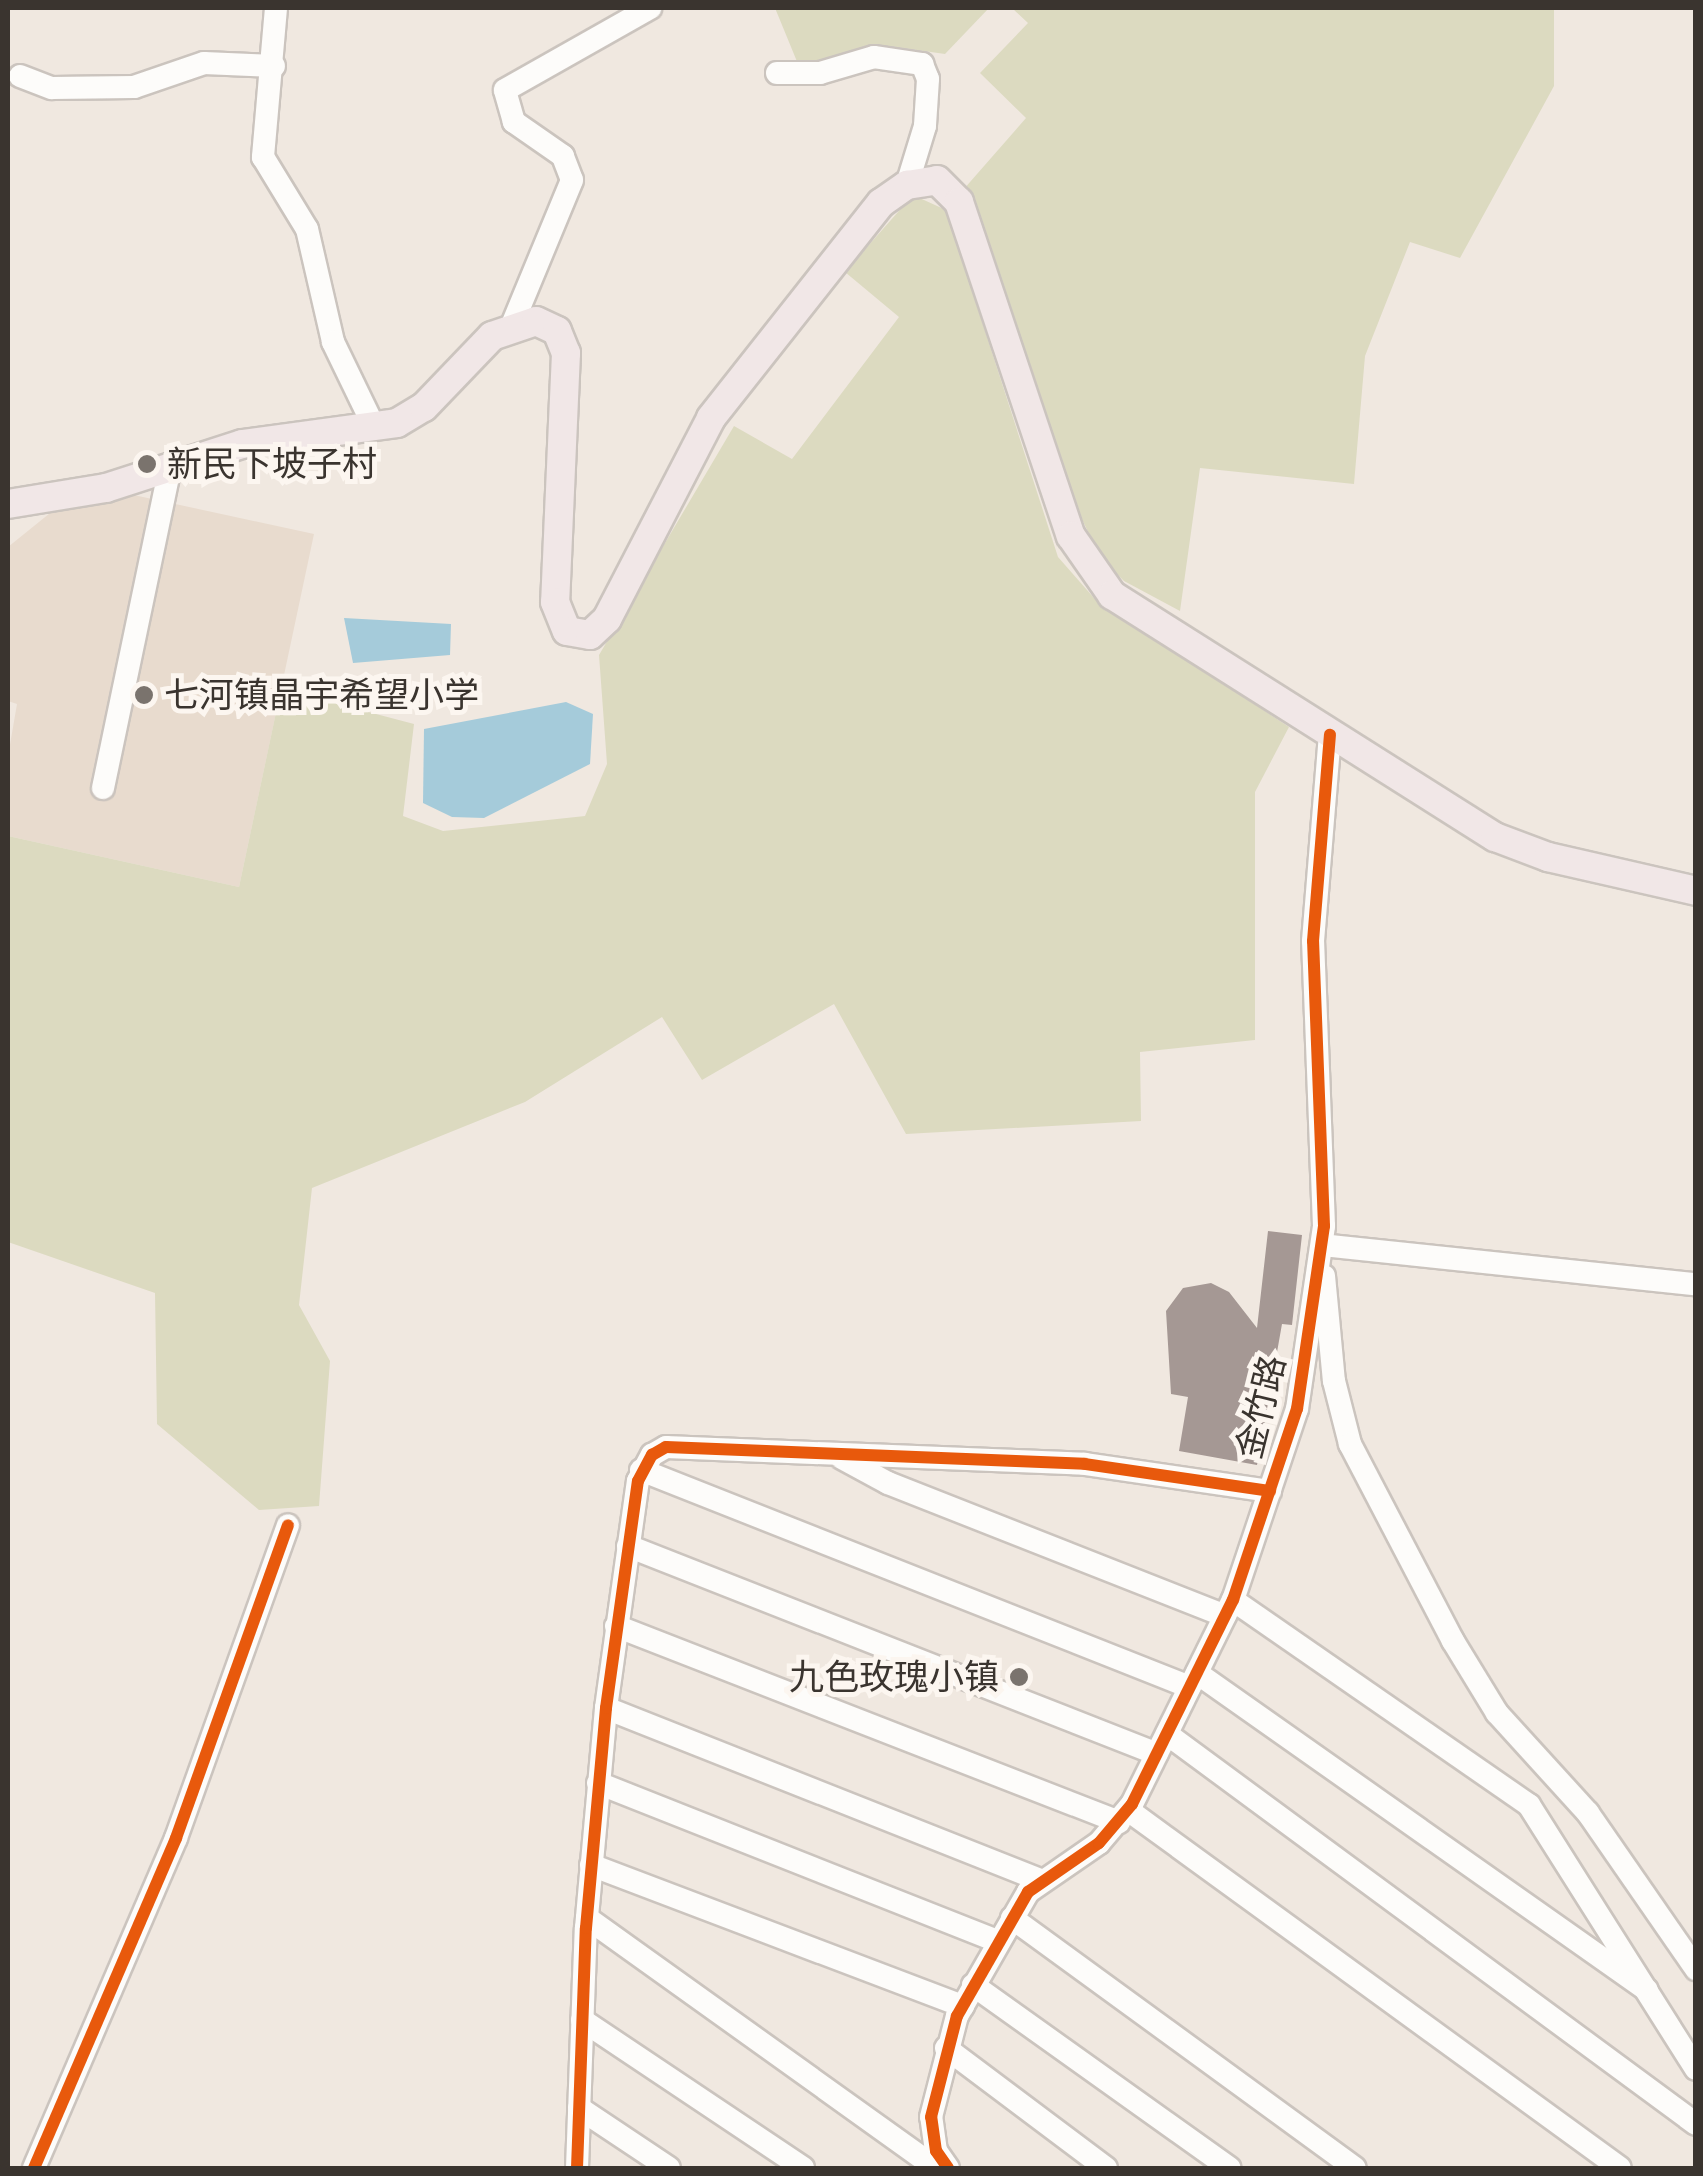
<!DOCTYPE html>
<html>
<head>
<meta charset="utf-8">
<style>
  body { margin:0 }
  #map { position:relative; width:1703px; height:2176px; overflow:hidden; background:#f0e8e0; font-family:Poppins,"Noto Sans SC",sans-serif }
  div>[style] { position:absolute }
  .education>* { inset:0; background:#e8dbce }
  .green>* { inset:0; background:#dcdac0 }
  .water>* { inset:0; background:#a5cbda }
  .building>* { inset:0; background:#a59894 }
  .roads { filter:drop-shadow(2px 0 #cbc4be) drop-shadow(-2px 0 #cbc4be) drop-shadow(0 2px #cbc4be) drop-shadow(0 -2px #cbc4be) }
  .minor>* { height:22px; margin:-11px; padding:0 11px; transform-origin:11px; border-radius:11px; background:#fdfcfa }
  .major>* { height:28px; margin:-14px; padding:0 14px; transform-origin:14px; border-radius:14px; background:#f1e7e7 }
  .cycleway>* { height:12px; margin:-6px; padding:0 6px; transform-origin:6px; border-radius:6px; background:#e8590c }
  .dots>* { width:28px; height:28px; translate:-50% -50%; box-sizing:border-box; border:5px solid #fcf6f0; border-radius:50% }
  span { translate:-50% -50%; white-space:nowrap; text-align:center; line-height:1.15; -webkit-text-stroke:10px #fcf6f0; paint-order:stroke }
  .poi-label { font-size:35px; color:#3a342f }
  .left { translate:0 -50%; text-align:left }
  .right { translate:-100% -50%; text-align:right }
  .street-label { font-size:35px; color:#3a342f }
  .frame { position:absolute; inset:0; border:10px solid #3a342f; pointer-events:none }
</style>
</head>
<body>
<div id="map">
  <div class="education">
    <i style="clip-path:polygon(129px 494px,314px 534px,239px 887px,8px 836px,8px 756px,17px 704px,8px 701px,8px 547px,60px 505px)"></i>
  </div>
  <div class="green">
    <i style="clip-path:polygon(775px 8px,989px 8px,945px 54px,889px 46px,798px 64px)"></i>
    <i style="clip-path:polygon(1012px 8px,1554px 8px,1554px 86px,1460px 258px,1410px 242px,1365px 356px,1354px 484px,1200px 468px,1180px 611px,1124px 581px,1101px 558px,1061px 477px,963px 190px,1026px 118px,980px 73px,1028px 23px)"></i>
    <i style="clip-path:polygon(913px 195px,946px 210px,1058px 557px,1094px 598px,1289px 727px,1255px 792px,1255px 1040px,1140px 1052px,1141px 1121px,906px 1134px,834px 1004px,702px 1080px,662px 1017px,525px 1102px,312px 1188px,299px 1305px,330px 1361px,319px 1506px,259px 1510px,157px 1424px,155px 1293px,8px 1242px,8px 836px,239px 887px,281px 689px,414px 724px,403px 816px,443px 831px,585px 816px,607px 764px,599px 655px,734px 426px,792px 459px,899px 317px,845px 272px)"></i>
  </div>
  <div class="water">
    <i style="clip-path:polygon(344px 618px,451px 624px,450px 655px,353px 663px)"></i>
    <i style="clip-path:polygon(566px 702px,593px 714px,590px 764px,484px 818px,452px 817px,423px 803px,424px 729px)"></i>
  </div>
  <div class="building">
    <i style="clip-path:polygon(1268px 1231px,1302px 1235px,1292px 1325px,1282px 1324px,1257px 1465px,1179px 1451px,1188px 1397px,1171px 1394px,1166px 1311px,1183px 1288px,1211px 1283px,1229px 1292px,1257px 1328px)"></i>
  </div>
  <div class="roads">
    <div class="minor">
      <i style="left:276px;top:8px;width:150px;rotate:95deg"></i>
      <i style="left:263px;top:157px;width:84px;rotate:58.6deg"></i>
      <i style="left:307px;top:229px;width:116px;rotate:77deg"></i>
      <i style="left:333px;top:342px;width:94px;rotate:64.2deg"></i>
      <i style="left:777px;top:73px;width:43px"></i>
      <i style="left:820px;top:73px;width:56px;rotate:-16.5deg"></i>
      <i style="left:874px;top:57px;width:49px;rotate:8.3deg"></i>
      <i style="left:922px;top:64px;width:16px;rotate:68deg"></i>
      <i style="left:928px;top:79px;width:47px;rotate:93.7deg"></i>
      <i style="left:925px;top:126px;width:62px;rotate:107deg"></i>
      <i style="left:20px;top:76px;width:34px;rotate:21deg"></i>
      <i style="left:52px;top:88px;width:82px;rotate:-0.7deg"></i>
      <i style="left:134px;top:87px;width:74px;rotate:-18.9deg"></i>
      <i style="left:204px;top:63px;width:70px;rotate:2.5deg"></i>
      <i style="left:512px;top:325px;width:157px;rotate:-67.5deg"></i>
      <i style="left:572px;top:180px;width:26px;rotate:-111deg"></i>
      <i style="left:563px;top:156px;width:60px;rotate:-145.2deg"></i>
      <i style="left:514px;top:122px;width:33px;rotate:-106deg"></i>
      <i style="left:505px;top:90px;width:167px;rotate:-29.5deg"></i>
      <i style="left:103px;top:788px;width:328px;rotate:-78.2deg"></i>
      <i style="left:1322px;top:1245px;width:376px;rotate:6deg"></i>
      <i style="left:1324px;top:1276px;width:105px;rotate:84.6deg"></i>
      <i style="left:1334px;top:1381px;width:65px;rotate:75.7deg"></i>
      <i style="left:1350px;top:1444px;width:222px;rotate:62.4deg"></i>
      <i style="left:1453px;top:1641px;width:84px;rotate:58.6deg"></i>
      <i style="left:1497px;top:1713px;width:135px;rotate:47.7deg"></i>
      <i style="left:1588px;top:1813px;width:190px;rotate:55.3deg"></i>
      <i style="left:842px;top:1458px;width:52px;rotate:28.5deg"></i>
      <i style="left:888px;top:1483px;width:362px;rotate:21.5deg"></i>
      <i style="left:641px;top:1470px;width:590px;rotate:21.57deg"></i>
      <i style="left:628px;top:1546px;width:568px;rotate:21.46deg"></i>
      <i style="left:1233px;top:1600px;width:360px;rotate:34.7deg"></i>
      <i style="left:1529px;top:1805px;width:312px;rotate:57.7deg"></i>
      <i style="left:616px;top:1626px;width:540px;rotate:21.29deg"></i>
      <i style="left:1197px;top:1673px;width:550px;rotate:35.16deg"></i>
      <i style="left:606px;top:1708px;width:467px;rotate:21.6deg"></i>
      <i style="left:1167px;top:1734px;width:657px;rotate:36.4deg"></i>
      <i style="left:598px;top:1783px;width:430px;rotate:21.6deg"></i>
      <i style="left:1128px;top:1810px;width:608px;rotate:36.04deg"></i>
      <i style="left:591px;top:1865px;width:398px;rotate:20.8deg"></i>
      <i style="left:587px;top:1918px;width:429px;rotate:35.6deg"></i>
      <i style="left:1012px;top:1918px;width:424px;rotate:36.1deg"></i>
      <i style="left:973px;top:1985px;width:315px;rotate:35.5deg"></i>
      <i style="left:582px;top:2020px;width:266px;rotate:33.8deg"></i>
      <i style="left:946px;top:2048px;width:200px;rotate:36.9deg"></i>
      <i style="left:579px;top:2108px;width:108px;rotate:33.7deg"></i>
      <i style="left:34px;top:2168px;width:359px;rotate:-66.7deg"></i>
      <i style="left:176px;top:1838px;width:332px;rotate:-70.3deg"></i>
      <i style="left:577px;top:2168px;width:240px;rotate:-87.9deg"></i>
      <i style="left:586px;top:1928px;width:221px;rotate:-84.8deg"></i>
      <i style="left:606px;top:1708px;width:229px;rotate:-82deg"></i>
      <i style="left:638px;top:1481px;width:30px;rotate:-62deg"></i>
      <i style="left:652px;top:1455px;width:16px;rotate:-30deg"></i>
      <i style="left:666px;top:1447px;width:419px;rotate:2.3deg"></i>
      <i style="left:1085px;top:1464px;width:187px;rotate:8.3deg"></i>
      <i style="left:948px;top:2168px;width:21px;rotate:-125deg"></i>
      <i style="left:936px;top:2151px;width:34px;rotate:-98deg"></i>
      <i style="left:931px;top:2117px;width:104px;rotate:-75.6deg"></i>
      <i style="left:957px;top:2016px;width:143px;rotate:-60.2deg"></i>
      <i style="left:1028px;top:1892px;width:86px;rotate:-34.6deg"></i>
      <i style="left:1099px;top:1843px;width:51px;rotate:-49.8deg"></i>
      <i style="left:1132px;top:1804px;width:228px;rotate:-63.7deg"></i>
      <i style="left:1233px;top:1600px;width:201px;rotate:-71.5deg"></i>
      <i style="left:1297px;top:1409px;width:185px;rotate:-81.6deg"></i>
      <i style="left:1324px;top:1226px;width:285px;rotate:-92.2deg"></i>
      <i style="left:1313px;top:941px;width:207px;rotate:-85.3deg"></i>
    </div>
    <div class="major">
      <i style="left:8px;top:504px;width:99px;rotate:-9.3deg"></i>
      <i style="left:106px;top:488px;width:143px;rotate:-17.9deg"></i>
      <i style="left:242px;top:444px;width:156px;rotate:-7.7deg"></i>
      <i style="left:397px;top:423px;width:31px;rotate:-31deg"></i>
      <i style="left:424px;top:407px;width:98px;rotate:-46.2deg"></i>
      <i style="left:492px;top:336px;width:46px;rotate:-18.8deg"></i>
      <i style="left:536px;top:321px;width:23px;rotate:25deg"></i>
      <i style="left:557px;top:331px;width:24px;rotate:68deg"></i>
      <i style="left:566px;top:353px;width:249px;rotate:92.5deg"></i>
      <i style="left:555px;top:602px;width:31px;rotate:68deg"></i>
      <i style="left:567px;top:631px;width:23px;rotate:10deg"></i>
      <i style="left:590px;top:635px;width:23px;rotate:-43deg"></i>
      <i style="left:607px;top:619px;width:226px;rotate:-62.6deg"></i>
      <i style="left:711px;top:418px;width:274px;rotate:-51.7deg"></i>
      <i style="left:881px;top:203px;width:32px;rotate:-35deg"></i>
      <i style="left:907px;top:185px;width:30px;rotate:-9deg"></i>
      <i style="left:937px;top:180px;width:31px;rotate:45deg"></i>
      <i style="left:959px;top:202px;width:352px;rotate:71.5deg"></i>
      <i style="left:1071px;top:536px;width:72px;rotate:55.2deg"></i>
      <i style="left:1112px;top:595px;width:453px;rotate:32.3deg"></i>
      <i style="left:1495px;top:837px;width:57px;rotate:20.7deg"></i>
      <i style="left:1548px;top:857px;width:152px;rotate:12.9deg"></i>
    </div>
  </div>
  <div class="cycleway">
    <i style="left:34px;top:2168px;width:359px;rotate:-66.7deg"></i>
    <i style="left:176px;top:1838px;width:332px;rotate:-70.3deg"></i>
    <i style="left:577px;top:2168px;width:240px;rotate:-87.9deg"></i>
    <i style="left:586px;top:1928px;width:221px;rotate:-84.8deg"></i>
    <i style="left:606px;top:1708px;width:229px;rotate:-82deg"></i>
    <i style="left:638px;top:1481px;width:30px;rotate:-62deg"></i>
    <i style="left:652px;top:1455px;width:16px;rotate:-30deg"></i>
    <i style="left:666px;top:1447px;width:419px;rotate:2.3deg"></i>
    <i style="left:1085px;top:1464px;width:187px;rotate:8.3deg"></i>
    <i style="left:948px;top:2168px;width:21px;rotate:-125deg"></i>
    <i style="left:936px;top:2151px;width:34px;rotate:-98deg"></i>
    <i style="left:931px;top:2117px;width:104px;rotate:-75.6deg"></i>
    <i style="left:957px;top:2016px;width:143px;rotate:-60.2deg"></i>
    <i style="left:1028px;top:1892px;width:86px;rotate:-34.6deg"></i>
    <i style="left:1099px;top:1843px;width:51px;rotate:-49.8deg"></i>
    <i style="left:1132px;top:1804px;width:228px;rotate:-63.7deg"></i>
    <i style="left:1233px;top:1600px;width:201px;rotate:-71.5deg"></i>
    <i style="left:1297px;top:1409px;width:185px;rotate:-81.6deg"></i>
    <i style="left:1324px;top:1226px;width:285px;rotate:-92.2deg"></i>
    <i style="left:1313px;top:941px;width:207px;rotate:-85.3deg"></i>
  </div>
  <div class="dots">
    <i style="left:147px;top:464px;background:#7a736d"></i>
    <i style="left:144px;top:695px;background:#7a736d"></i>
    <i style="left:1019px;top:1677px;background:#7a736d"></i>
  </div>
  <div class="poi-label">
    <span class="left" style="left:167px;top:464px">新民下坡子村</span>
    <span class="left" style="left:164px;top:695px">七河镇晶宇希望小学</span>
    <span class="right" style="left:999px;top:1677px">九色玫瑰小镇</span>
  </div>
  <div class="street-label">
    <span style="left:1261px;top:1407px;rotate:-76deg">金竹路</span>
  </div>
  <div class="frame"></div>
</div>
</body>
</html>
